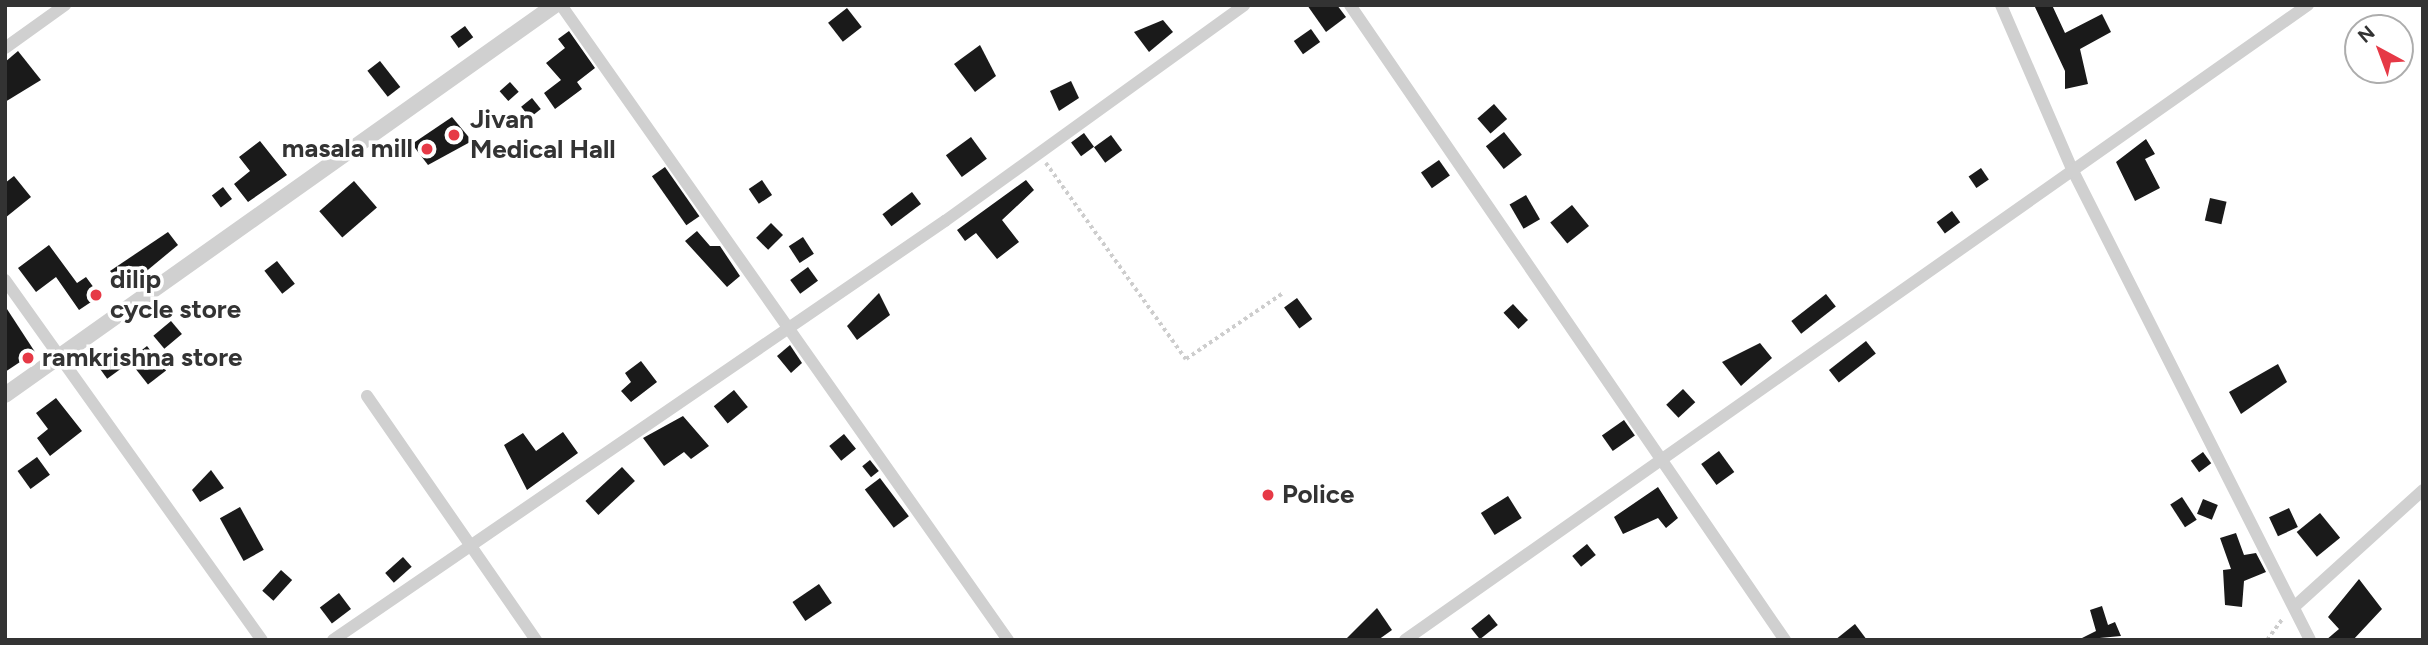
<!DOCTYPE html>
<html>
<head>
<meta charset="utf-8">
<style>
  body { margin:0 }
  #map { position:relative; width:2428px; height:645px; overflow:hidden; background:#fff; font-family:Figtree,sans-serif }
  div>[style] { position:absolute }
  .building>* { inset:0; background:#1a1a1a; transform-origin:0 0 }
  .path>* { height:3.5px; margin-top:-1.75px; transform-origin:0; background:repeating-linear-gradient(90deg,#cdcdcd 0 3.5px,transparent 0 7px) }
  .minor>* { height:12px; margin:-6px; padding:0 6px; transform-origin:6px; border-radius:6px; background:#d0d0d0 }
  .tertiary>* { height:16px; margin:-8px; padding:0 8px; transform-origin:8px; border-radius:8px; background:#d0d0d0 }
  .dots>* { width:19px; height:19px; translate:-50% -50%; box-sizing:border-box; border:4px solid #fff; border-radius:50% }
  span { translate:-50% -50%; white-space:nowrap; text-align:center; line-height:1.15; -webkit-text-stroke:7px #fff; paint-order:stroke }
  .poi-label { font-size:26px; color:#333; font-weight:700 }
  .left { translate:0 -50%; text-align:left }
  .right { translate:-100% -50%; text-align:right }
  .frame { position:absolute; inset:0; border:7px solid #333; pointer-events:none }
  .north { position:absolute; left:2344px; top:14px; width:70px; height:70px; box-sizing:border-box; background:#fff; border:2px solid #adadad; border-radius:50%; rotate:319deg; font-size:19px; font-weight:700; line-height:28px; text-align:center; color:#333 }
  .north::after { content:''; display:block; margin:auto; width:24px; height:32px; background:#e63946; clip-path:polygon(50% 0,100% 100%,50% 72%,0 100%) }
</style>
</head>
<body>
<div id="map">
  <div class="building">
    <i style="clip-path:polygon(1307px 5px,1337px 5px,1346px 17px,1326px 32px)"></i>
    <i style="clip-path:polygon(2034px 5px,2052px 5px,2065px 33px,2102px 14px,2111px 32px,2080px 49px,2088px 84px,2065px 89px,2065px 71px)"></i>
    <i style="left:847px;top:8px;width:24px;height:24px;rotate:52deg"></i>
    <i style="clip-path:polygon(1163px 20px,1173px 32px,1149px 52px,1134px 32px)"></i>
    <i style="left:465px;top:26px;width:14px;height:18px;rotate:54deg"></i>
    <i style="left:1311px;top:29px;width:16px;height:21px;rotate:55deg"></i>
    <i style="clip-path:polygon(569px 31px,595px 68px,577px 82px,582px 89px,555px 109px,544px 93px,561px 80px,546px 63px,565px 48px,558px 39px)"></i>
    <i style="clip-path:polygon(980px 45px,996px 76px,975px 92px,954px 64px)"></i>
    <i style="clip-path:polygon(18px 51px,41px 80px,5px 102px,5px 62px)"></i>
    <i style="left:380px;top:61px;width:33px;height:16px;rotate:52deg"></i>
    <i style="clip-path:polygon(1071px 81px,1079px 98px,1059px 111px,1050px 91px)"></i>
    <i style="left:510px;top:82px;width:13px;height:14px;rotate:48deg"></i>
    <i style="left:532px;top:98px;width:14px;height:14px;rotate:51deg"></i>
    <i style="left:1494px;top:104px;width:20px;height:22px;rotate:49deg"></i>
    <i style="clip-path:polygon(452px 117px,472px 141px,428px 165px,412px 144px)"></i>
    <i style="left:1504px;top:132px;width:29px;height:23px;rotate:52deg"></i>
    <i style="left:1084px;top:133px;width:17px;height:16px;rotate:54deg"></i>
    <i style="left:1111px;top:135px;width:19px;height:21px;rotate:54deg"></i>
    <i style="left:971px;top:137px;width:27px;height:31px;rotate:54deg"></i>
    <i style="clip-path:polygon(2146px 139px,2155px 154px,2145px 159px,2160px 188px,2135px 201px,2116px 162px)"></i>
    <i style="clip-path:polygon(260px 141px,287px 175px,248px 202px,234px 184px,250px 171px,239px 157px)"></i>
    <i style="left:1439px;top:160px;width:19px;height:22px;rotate:55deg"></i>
    <i style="left:665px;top:167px;width:60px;height:16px;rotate:55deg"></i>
    <i style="left:1981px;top:168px;width:14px;height:15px;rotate:56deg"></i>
    <i style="clip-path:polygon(14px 176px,31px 197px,5px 218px,5px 183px)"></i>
    <i style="left:762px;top:180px;width:18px;height:16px;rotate:56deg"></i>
    <i style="clip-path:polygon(1026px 180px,1034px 190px,1002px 220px,1019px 242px,997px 259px,976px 233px,965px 241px,957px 230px)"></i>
    <i style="left:354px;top:181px;width:35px;height:46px;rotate:49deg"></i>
    <i style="left:223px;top:187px;width:15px;height:14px;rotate:53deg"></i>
    <i style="left:912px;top:192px;width:15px;height:37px;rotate:53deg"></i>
    <i style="left:1526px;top:195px;width:28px;height:19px;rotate:60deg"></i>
    <i style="left:2210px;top:198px;width:17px;height:23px;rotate:13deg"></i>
    <i style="left:1572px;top:205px;width:27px;height:28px;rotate:51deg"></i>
    <i style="left:1952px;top:211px;width:14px;height:19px;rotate:54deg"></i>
    <i style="left:771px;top:223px;width:17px;height:21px;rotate:45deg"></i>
    <i style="clip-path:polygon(697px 231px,710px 246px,720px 246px,740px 276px,727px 287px,685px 241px)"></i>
    <i style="clip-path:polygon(168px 232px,178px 245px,126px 288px,110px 271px)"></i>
    <i style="left:803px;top:237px;width:20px;height:17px;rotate:57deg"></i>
    <i style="clip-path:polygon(49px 245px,77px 283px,86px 277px,100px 296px,79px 310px,56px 277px,36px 292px,18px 268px)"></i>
    <i style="left:277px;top:261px;width:29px;height:16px;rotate:52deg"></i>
    <i style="left:808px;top:267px;width:17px;height:22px;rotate:54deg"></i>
    <i style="clip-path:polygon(879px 293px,890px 315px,857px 340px,847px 326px)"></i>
    <i style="left:1826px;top:294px;width:16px;height:44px;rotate:52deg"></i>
    <i style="left:1297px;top:298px;width:26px;height:16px;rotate:54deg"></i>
    <i style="left:1513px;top:304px;width:22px;height:13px;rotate:47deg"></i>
    <i style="clip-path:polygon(5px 306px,35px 352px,5px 372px)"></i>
    <i style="left:171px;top:321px;width:17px;height:23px;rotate:50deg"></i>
    <i style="left:1866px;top:341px;width:16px;height:47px;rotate:52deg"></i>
    <i style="clip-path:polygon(1760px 343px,1772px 358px,1741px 386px,1722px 362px)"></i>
    <i style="clip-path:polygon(790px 345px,802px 363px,791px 373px,777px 356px)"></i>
    <i style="left:147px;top:346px;width:31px;height:23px;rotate:52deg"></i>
    <i style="left:115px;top:352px;width:17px;height:22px;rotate:54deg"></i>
    <i style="clip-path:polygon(641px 361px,657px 382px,631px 402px,621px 391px,631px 382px,625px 373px)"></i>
    <i style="clip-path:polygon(2278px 364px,2287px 382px,2241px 414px,2229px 392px)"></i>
    <i style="left:1683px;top:389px;width:18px;height:23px;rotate:47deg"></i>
    <i style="left:734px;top:390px;width:22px;height:26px;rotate:51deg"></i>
    <i style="clip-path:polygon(56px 398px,82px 431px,50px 456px,37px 438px,48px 429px,36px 413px)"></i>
    <i style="clip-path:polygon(683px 416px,709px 446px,691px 459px,684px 452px,664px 466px,643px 438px)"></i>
    <i style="left:1624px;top:420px;width:19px;height:27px;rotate:55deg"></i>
    <i style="clip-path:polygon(563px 432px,578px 453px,527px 490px,504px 445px,523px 433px,536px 451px)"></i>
    <i style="left:844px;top:434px;width:19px;height:19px;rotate:51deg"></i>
    <i style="left:1719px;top:451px;width:26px;height:22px;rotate:54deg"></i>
    <i style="left:2203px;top:452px;width:14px;height:15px;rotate:54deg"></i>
    <i style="left:37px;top:457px;width:22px;height:24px;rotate:54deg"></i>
    <i style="left:870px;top:460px;width:14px;height:10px;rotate:51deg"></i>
    <i style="left:622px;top:467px;width:19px;height:50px;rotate:47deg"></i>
    <i style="clip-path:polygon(211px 470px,224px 488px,200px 502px,192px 490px)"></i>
    <i style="left:880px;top:478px;width:48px;height:19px;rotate:53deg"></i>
    <i style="clip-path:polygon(1658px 487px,1678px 518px,1666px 528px,1658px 518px,1623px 534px,1614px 517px)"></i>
    <i style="left:1508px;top:496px;width:26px;height:32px;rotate:58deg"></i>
    <i style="left:2182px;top:497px;width:27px;height:14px;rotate:57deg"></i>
    <i style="left:2203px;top:499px;width:16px;height:16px;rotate:22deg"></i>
    <i style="left:240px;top:507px;width:49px;height:23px;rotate:61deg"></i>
    <i style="left:2289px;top:508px;width:21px;height:22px;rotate:65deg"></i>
    <i style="left:2320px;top:513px;width:32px;height:30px;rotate:51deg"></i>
    <i style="clip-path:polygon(2236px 533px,2244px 555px,2256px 553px,2266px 572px,2244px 581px,2242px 607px,2225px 605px,2223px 570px,2231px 569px,2220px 538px)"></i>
    <i style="left:1587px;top:544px;width:14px;height:19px;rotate:51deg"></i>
    <i style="left:403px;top:557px;width:13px;height:24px;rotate:48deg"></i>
    <i style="left:281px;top:570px;width:15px;height:28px;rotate:42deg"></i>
    <i style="clip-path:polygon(2359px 579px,2382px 609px,2353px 640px,2326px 640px,2339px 629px,2328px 617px)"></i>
    <i style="left:819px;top:584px;width:23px;height:32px;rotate:56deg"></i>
    <i style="left:339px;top:593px;width:20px;height:24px;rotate:53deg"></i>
    <i style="clip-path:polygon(2102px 606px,2108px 625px,2115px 622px,2121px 636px,2078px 640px,2096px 631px,2090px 610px)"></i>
    <i style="clip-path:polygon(1377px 608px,1392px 630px,1378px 640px,1345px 640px)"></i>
    <i style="left:1489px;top:614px;width:14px;height:23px;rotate:51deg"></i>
    <i style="clip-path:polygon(1855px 624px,1867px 640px,1835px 640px)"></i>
  </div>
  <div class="path">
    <i style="left:1046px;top:163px;width:241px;rotate:54.5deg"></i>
    <i style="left:1186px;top:359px;width:117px;rotate:-34.2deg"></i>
    <i style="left:2267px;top:640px;width:26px;rotate:-54deg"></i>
  </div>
  <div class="minor">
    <i style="left:561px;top:5px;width:777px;rotate:54.86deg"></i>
    <i style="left:1350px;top:5px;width:770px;rotate:55.59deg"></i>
    <i style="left:2001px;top:5px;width:181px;rotate:66.6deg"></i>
    <i style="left:2073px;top:171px;width:525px;rotate:63.19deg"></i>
    <i style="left:5px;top:48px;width:74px;rotate:-35.6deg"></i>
    <i style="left:5px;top:280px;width:442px;rotate:54.5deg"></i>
    <i style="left:367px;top:396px;width:297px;rotate:55.3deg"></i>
    <i style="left:2294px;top:607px;width:174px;rotate:-42.2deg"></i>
    <i style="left:333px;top:640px;width:742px;rotate:-34.4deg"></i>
    <i style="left:945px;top:221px;width:369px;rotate:-35.8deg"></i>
    <i style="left:1405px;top:640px;width:1104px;rotate:-35.12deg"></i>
  </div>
  <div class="tertiary">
    <i style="left:5px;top:395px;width:674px;rotate:-35.34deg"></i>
  </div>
  <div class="dots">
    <i style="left:454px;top:135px;background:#e63946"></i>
    <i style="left:427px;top:149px;background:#e63946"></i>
    <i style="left:96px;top:295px;background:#e63946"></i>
    <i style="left:28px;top:358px;background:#e63946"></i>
    <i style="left:1268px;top:495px;background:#e63946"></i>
  </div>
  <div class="poi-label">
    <span class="left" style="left:470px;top:135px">Jivan<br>Medical Hall</span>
    <span class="right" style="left:413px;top:149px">masala mill</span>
    <span class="left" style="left:110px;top:295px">dilip<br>cycle store</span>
    <span class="left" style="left:42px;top:358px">ramkrishna store</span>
    <span class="left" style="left:1282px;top:495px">Police</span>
  </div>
  <div class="frame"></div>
  <div class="north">N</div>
</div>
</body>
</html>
